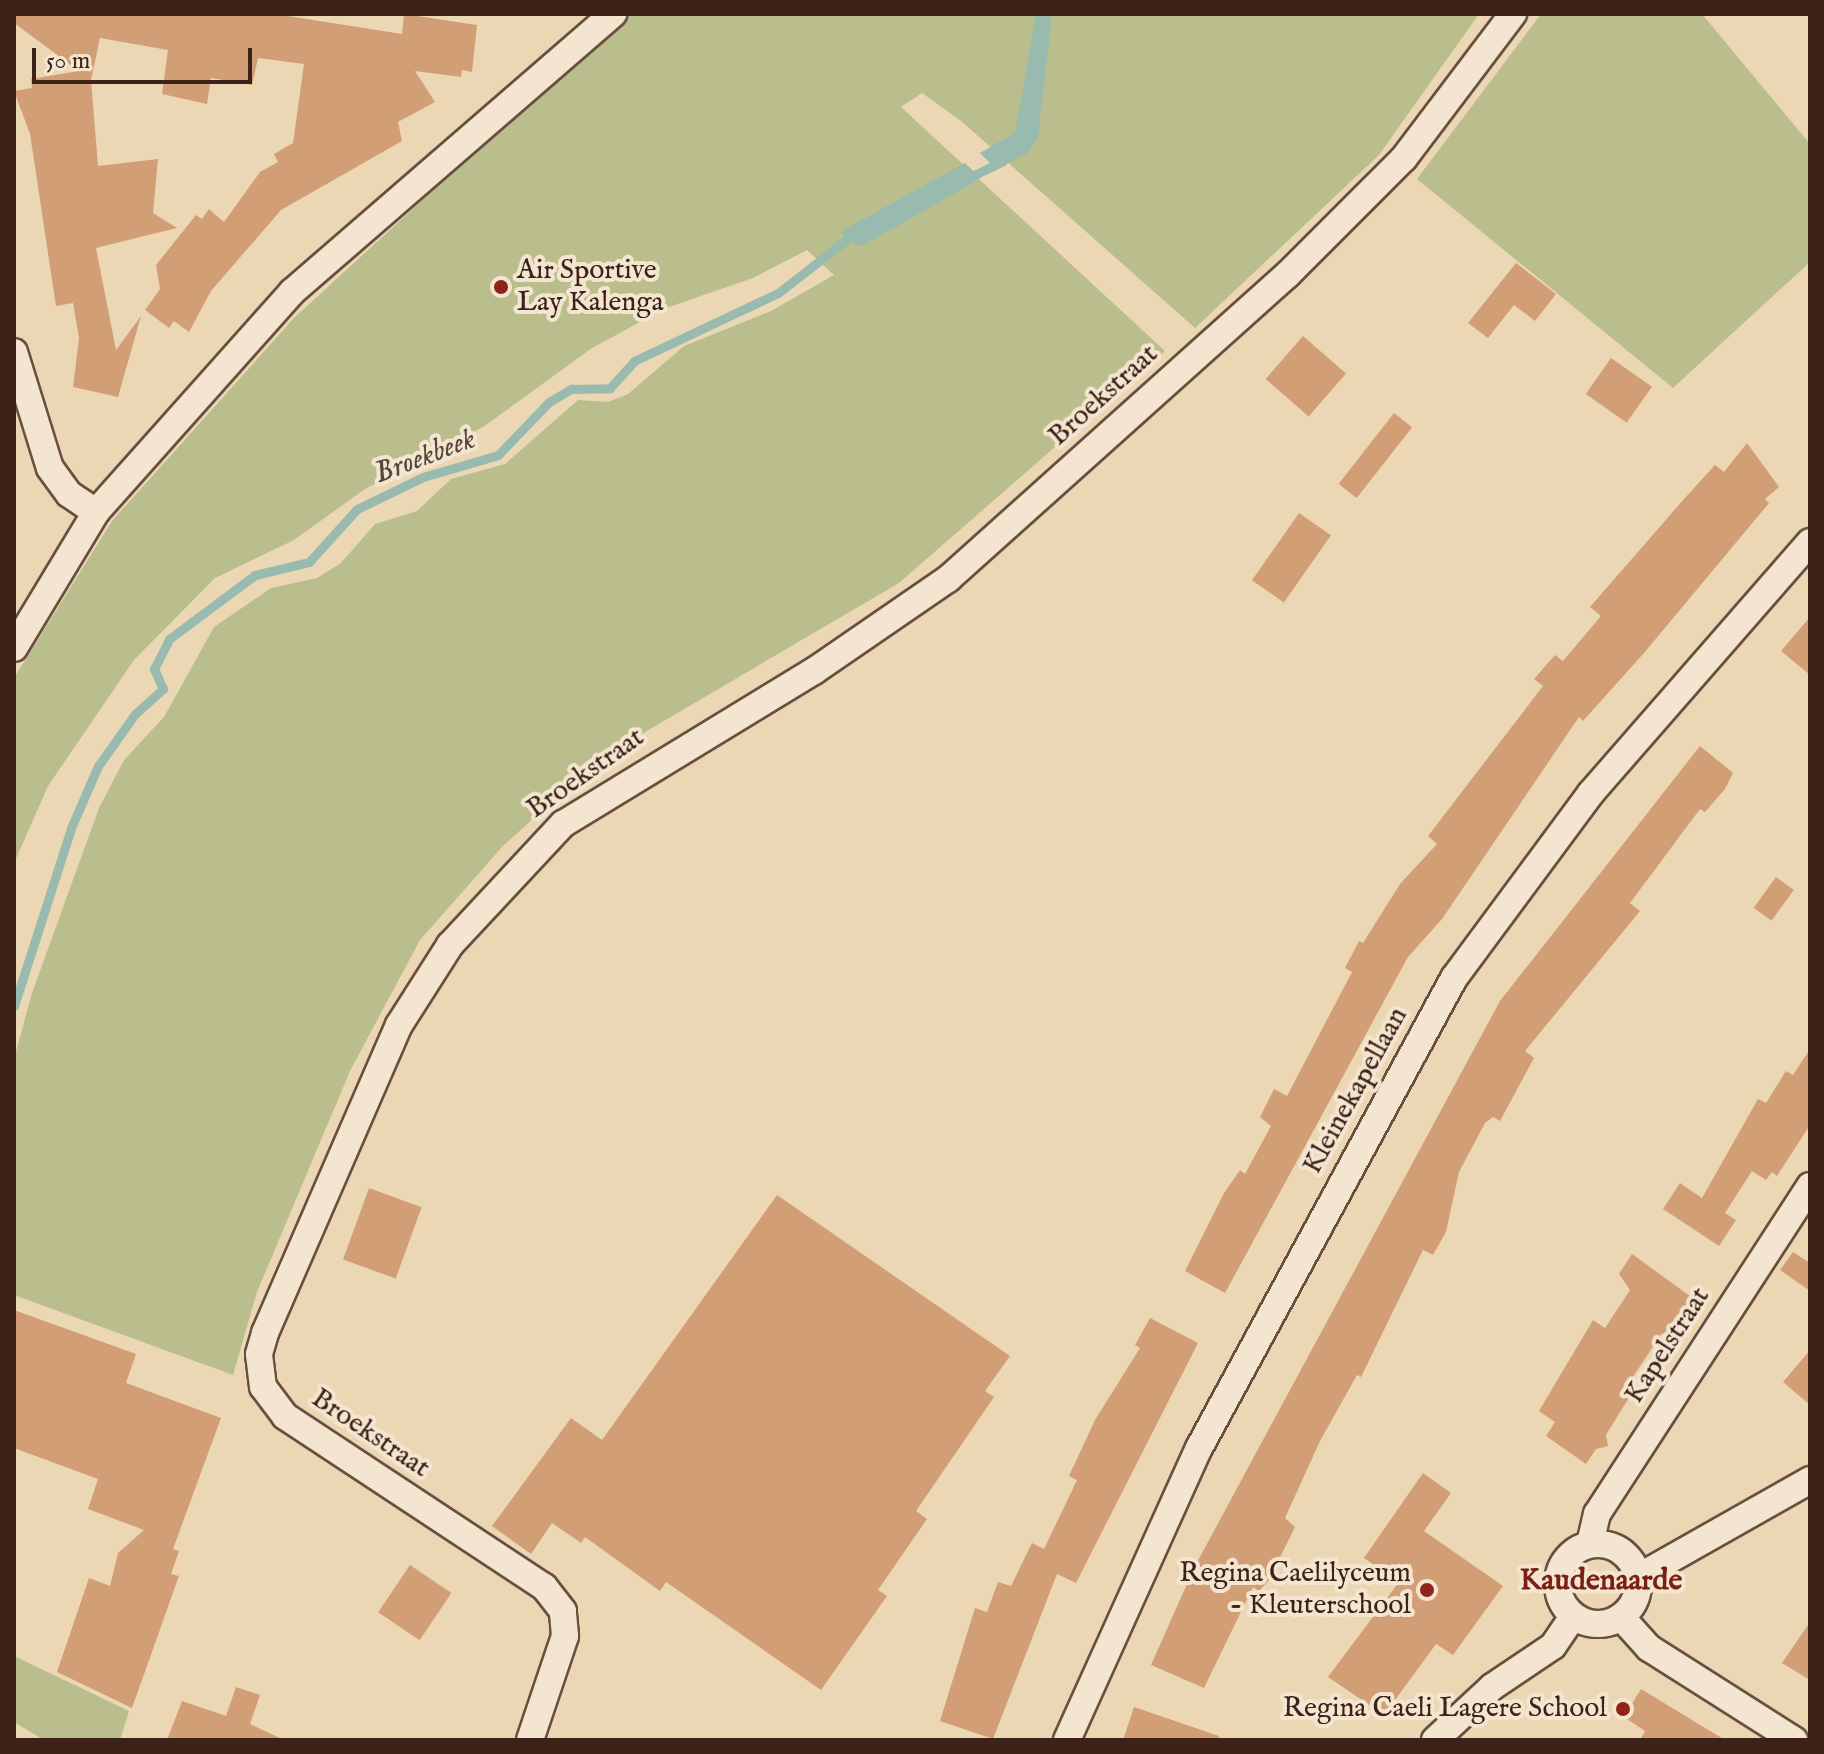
<!DOCTYPE html>
<html>
<head>
<meta charset="utf-8">
<style>
  body { margin:0 }
  #map { position:relative; width:1824px; height:1754px; overflow:hidden; background:#ecd7b5; font-family:"IM FELL English",serif }
  div>[style] { position:absolute }
  .green>* { inset:0; background:#babe8c }
  .water>* { inset:0; background:#99baae }
  .stream>* { height:9px; margin:-4.5px; padding:0 4.5px; transform-origin:4.5px; border-radius:4.5px; background:#99baae }
  .building>* { inset:0; background:#d29e75; transform-origin:0 0 }
  .roads { filter:drop-shadow(2px 0 #684f3f) drop-shadow(-2px 0 #684f3f) drop-shadow(0 2px #684f3f) drop-shadow(0 -2px #684f3f) }
  .street>* { height:26px; margin:-13px; padding:0 13px; transform-origin:13px; border-radius:13px; background:#f3e5cf }
  .street>.ring { margin:-13px; padding:0; box-sizing:content-box; background:none; border:26px solid #f3e5cf; border-radius:50% }
  .dots>* { width:22px; height:22px; translate:-50% -50%; box-sizing:border-box; border:4px solid #f3e5cf; border-radius:50% }
  span { translate:-50% -50%; white-space:nowrap; text-align:center; line-height:1.15; -webkit-text-stroke:8px #f3e5cf; paint-order:stroke }
  .poi-label { font-size:28px; color:#3c2218 }
  .left { translate:0 -50%; text-align:left }
  .right { translate:-100% -50%; text-align:right }
  .street-label { font-size:28px; color:#3c2218 }
  .water-label { font-size:30px; color:#53483e; font-style:italic }
  .neighbourhood-label { font-size:30px; color:#7a1f14; font-weight:700 }
  .frame { position:absolute; inset:0; border:16px solid #3c2218; pointer-events:none }
  .scale { position:absolute; left:32px; top:48px; width:220px; height:36px; box-sizing:border-box; border:4px solid #3c2218; border-top:0; padding-left:10px; font-size:24px; line-height:28px; white-space:nowrap; color:#3c2218; -webkit-text-stroke:6px #f3e5cf; paint-order:stroke }
</style>
</head>
<body>
<div id="map">
  <div class="green">
    <i style="clip-path:polygon(625px 14px,1479px 14px,1379px 155px,1195px 328px,961px 121px,922px 93px,901px 107px,1165px 351px,899px 583px,599px 759px,503px 846px,420px 940px,350px 1071px,257px 1292px,233px 1375px,14px 1295px,14px 1059px,32px 993px,99px 808px,124px 760px,164px 717px,214px 627px,271px 588px,317px 578px,341px 563px,375px 524px,417px 511px,451px 479px,505px 464px,578px 400px,608px 402px,628px 394px,684px 346px,771px 311px,834px 275px,807px 250px,753px 278px,666px 308px,592px 348px,483px 427px,365px 489px,294px 540px,215px 578px,134px 660px,48px 786px,14px 863px,14px 678px,112px 521px,294px 318px)"></i>
    <i style="clip-path:polygon(1541px 14px,1702px 14px,1810px 144px,1810px 262px,1673px 388px,1417px 179px)"></i>
    <i style="clip-path:polygon(14px 1656px,129px 1711px,120px 1740px,44px 1740px,14px 1722px)"></i>
  </div>
  <div class="water">
    <i style="clip-path:polygon(1036px 14px,1052px 14px,1038px 138px,1028px 153px,996px 169px,980px 153px,1015px 133px)"></i>
    <i style="clip-path:polygon(965px 163px,981px 178px,887px 232px,859px 247px,840px 232px)"></i>
  </div>
  <div class="stream">
    <i style="left:966px;top:179px;width:41px;rotate:-25.9deg"></i>
    <i style="left:14px;top:1006px;width:187px;rotate:-72.2deg"></i>
    <i style="left:71px;top:828px;width:68px;rotate:-66.5deg"></i>
    <i style="left:98px;top:766px;width:64px;rotate:-54.6deg"></i>
    <i style="left:135px;top:714px;width:38px;rotate:-42deg"></i>
    <i style="left:163px;top:689px;width:22px;rotate:-114deg"></i>
    <i style="left:154px;top:669px;width:34px;rotate:-63deg"></i>
    <i style="left:169px;top:639px;width:107px;rotate:-36.7deg"></i>
    <i style="left:255px;top:575px;width:56px;rotate:-13.5deg"></i>
    <i style="left:309px;top:562px;width:72px;rotate:-47.8deg"></i>
    <i style="left:357px;top:509px;width:73px;rotate:-25.9deg"></i>
    <i style="left:423px;top:477px;width:78px;rotate:-16.3deg"></i>
    <i style="left:498px;top:455px;width:74px;rotate:-46.1deg"></i>
    <i style="left:549px;top:402px;width:26px;rotate:-31deg"></i>
    <i style="left:571px;top:389px;width:39px;rotate:-1deg"></i>
    <i style="left:610px;top:388px;width:36px;rotate:-48deg"></i>
    <i style="left:634px;top:361px;width:159px;rotate:-25.3deg"></i>
    <i style="left:778px;top:293px;width:98px;rotate:-37.9deg"></i>
  </div>
  <div class="building">
    <i style="clip-path:polygon(14px 14px,275px 14px,402px 34px,404px 14px,477px 25px,472px 72px,462px 70px,461px 77px,415px 71px,435px 102px,398px 122px,402px 141px,281px 210px,211px 291px,189px 332px,174px 321px,169px 328px,145px 310px,160px 289px,156px 265px,196px 215px,202px 219px,209px 209px,224px 222px,260px 172px,278px 162px,274px 154px,293px 143px,304px 64px,258px 58px,252px 85px,211px 78px,207px 104px,162px 94px,168px 50px,100px 38px,91px 80px,98px 166px,158px 159px,153px 213px,177px 228px,96px 248px,116px 350px,141px 316px,118px 397px,73px 387px,79px 338px,73px 303px,56px 306px,30px 134px,14px 91px,32px 88px,31px 79px,79px 71px,14px 23px)"></i>
    <i style="clip-path:polygon(1516px 263px,1556px 294px,1535px 321px,1514px 305px,1488px 338px,1468px 323px)"></i>
    <i style="left:1303px;top:336px;width:57px;height:57px;rotate:41deg"></i>
    <i style="left:1611px;top:358px;width:50px;height:44px;rotate:35deg"></i>
    <i style="left:1394px;top:413px;width:23px;height:90px;rotate:38deg"></i>
    <i style="clip-path:polygon(1747px 443px,1779px 487px,1765px 499px,1769px 503px,1644px 653px,1583px 721px,1579px 717px,1442px 919px,1408px 957px,1225px 1293px,1185px 1271px,1224px 1193px,1240px 1170px,1245px 1174px,1271px 1126px,1260px 1117px,1274px 1089px,1287px 1096px,1352px 972px,1345px 968px,1359px 941px,1363px 943px,1400px 884px,1437px 844px,1428px 836px,1543px 686px,1534px 679px,1555px 655px,1563px 661px,1601px 616px,1590px 607px,1684px 499px,1715px 465px,1724px 472px)"></i>
    <i style="left:1299px;top:513px;width:39px;height:82px;rotate:35deg"></i>
    <i style="clip-path:polygon(1810px 617px,1810px 675px,1781px 651px)"></i>
    <i style="clip-path:polygon(1700px 746px,1733px 773px,1725px 789px,1705px 812px,1700px 809px,1630px 903px,1640px 911px,1525px 1051px,1534px 1058px,1500px 1121px,1493px 1117px,1485px 1123px,1459px 1172px,1446px 1232px,1433px 1255px,1423px 1250px,1361px 1377px,1357px 1375px,1320px 1441px,1285px 1518px,1295px 1527px,1269px 1580px,1259px 1591px,1253px 1587px,1204px 1688px,1151px 1665px,1195px 1566px,1500px 1001px)"></i>
    <i style="left:1776px;top:877px;width:22px;height:38px;rotate:36deg"></i>
    <i style="clip-path:polygon(1810px 1049px,1810px 1125px,1777px 1176px,1772px 1172px,1766px 1180px,1752px 1171px,1725px 1213px,1736px 1220px,1719px 1246px,1663px 1209px,1680px 1183px,1702px 1198px,1758px 1099px,1766px 1103px,1786px 1071px,1793px 1075px)"></i>
    <i style="left:369px;top:1188px;width:56px;height:76px;rotate:20deg"></i>
    <i style="clip-path:polygon(777px 1195px,1010px 1356px,985px 1391px,994px 1397px,916px 1511px,927px 1519px,878px 1590px,887px 1596px,821px 1690px,666px 1582px,660px 1591px,585px 1537px,581px 1543px,552px 1523px,531px 1554px,492px 1526px,571px 1418px,602px 1440px)"></i>
    <i style="clip-path:polygon(1793px 1252px,1810px 1263px,1810px 1291px,1780px 1270px)"></i>
    <i style="clip-path:polygon(1632px 1254px,1694px 1299px,1669px 1338px,1662px 1333px,1623px 1392px,1630px 1396px,1606px 1435px,1608px 1446px,1596px 1449px,1586px 1464px,1546px 1436px,1555px 1422px,1539px 1411px,1593px 1320px,1605px 1328px,1630px 1290px,1619px 1274px)"></i>
    <i style="clip-path:polygon(14px 1310px,136px 1354px,126px 1383px,221px 1418px,173px 1549px,179px 1551px,171px 1574px,179px 1576px,132px 1708px,57px 1672px,89px 1578px,110px 1586px,118px 1553px,144px 1530px,88px 1509px,98px 1479px,14px 1448px)"></i>
    <i style="clip-path:polygon(1150px 1318px,1198px 1343px,1076px 1583px,1057px 1574px,993px 1739px,940px 1721px,975px 1608px,987px 1612px,998px 1582px,1011px 1586px,1032px 1543px,1044px 1549px,1077px 1480px,1069px 1476px,1095px 1420px,1140px 1348px,1135px 1345px)"></i>
    <i style="clip-path:polygon(1810px 1350px,1810px 1405px,1783px 1382px)"></i>
    <i style="clip-path:polygon(1423px 1473px,1451px 1493px,1424px 1531px,1503px 1586px,1453px 1655px,1436px 1644px,1384px 1715px,1328px 1677px,1399px 1582px,1364px 1558px)"></i>
    <i style="left:410px;top:1565px;width:50px;height:57px;rotate:34deg"></i>
    <i style="clip-path:polygon(1810px 1622px,1810px 1680px,1782px 1663px)"></i>
    <i style="clip-path:polygon(236px 1687px,260px 1695px,250px 1724px,284px 1740px,167px 1740px,182px 1701px,226px 1716px)"></i>
    <i style="clip-path:polygon(1641px 1689px,1725px 1740px,1640px 1740px,1645px 1731px,1624px 1717px)"></i>
    <i style="clip-path:polygon(1134px 1707px,1219px 1736px,1219px 1740px,1123px 1740px)"></i>
  </div>
  <div class="roads">
    <div class="street">
      <i style="left:14px;top:352px;width:121px;rotate:72.8deg"></i>
      <i style="left:50px;top:468px;width:32px;rotate:54deg"></i>
      <i style="left:69px;top:494px;width:32px;rotate:34deg"></i>
      <i style="left:14px;top:648px;width:159px;rotate:-58.9deg"></i>
      <i style="left:96px;top:512px;width:295px;rotate:-48.3deg"></i>
      <i style="left:292px;top:292px;width:425px;rotate:-40.9deg"></i>
      <i style="left:1590px;top:1544px;width:31px;rotate:-77deg"></i>
      <i style="left:1597px;top:1514px;width:391px;rotate:-57deg"></i>
      <i class="ring" style="left:1558px;top:1544px;width:54px;height:54px"></i>
      <i style="left:1637px;top:1578px;width:199px;rotate:-29.5deg"></i>
      <i style="left:1621px;top:1617px;width:42px;rotate:47.9deg"></i>
      <i style="left:1649px;top:1648px;width:172px;rotate:32.4deg"></i>
      <i style="left:530px;top:1740px;width:110px;rotate:-71.4deg"></i>
      <i style="left:565px;top:1636px;width:25px;rotate:-95deg"></i>
      <i style="left:563px;top:1611px;width:31px;rotate:-128deg"></i>
      <i style="left:544px;top:1587px;width:310px;rotate:-146.6deg"></i>
      <i style="left:285px;top:1416px;width:36px;rotate:-127deg"></i>
      <i style="left:263px;top:1387px;width:33px;rotate:-97deg"></i>
      <i style="left:259px;top:1354px;width:22px;rotate:-74deg"></i>
      <i style="left:265px;top:1333px;width:336px;rotate:-66.5deg"></i>
      <i style="left:399px;top:1025px;width:95px;rotate:-57.5deg"></i>
      <i style="left:450px;top:945px;width:166px;rotate:-47deg"></i>
      <i style="left:563px;top:824px;width:294px;rotate:-31.4deg"></i>
      <i style="left:814px;top:671px;width:163px;rotate:-34.5deg"></i>
      <i style="left:948px;top:579px;width:455px;rotate:-41.9deg"></i>
      <i style="left:1287px;top:275px;width:165px;rotate:-45deg"></i>
      <i style="left:1404px;top:158px;width:181px;rotate:-52.9deg"></i>
      <i style="left:1067px;top:1740px;width:320px;rotate:-65.7deg"></i>
      <i style="left:1199px;top:1448px;width:535px;rotate:-61.52deg"></i>
      <i style="left:1454px;top:978px;width:230px;rotate:-53.5deg"></i>
      <i style="left:1591px;top:793px;width:333px;rotate:-48.9deg"></i>
      <i style="left:1435px;top:1740px;width:78px;rotate:-42.9deg"></i>
      <i style="left:1492px;top:1687px;width:73px;rotate:-33.9deg"></i>
      <i style="left:1553px;top:1646px;width:36px;rotate:-56deg"></i>
    </div>
  </div>
  <div class="dots">
    <i style="left:501px;top:287px;background:#8f2418"></i>
    <i style="left:1427px;top:1590px;background:#8f2418"></i>
    <i style="left:1623px;top:1709px;background:#8f2418"></i>
  </div>
  <div class="poi-label">
    <span class="left" style="left:517px;top:287px">Air Sportive<br>Lay Kalenga</span>
    <span class="right" style="left:1411px;top:1590px">Regina Caelilyceum<br>- Kleuterschool</span>
    <span class="right" style="left:1607px;top:1709px">Regina Caeli Lagere School</span>
  </div>
  <div class="street-label">
    <span style="left:1104px;top:396px;rotate:-42deg">Broekstraat</span>
    <span style="left:586px;top:774px;rotate:-35deg">Broekstraat</span>
    <span style="left:1356px;top:1091px;rotate:-61deg">Kleinekapellaan</span>
    <span style="left:1668px;top:1346px;rotate:-57deg">Kapelstraat</span>
    <span style="left:370px;top:1434px;rotate:34deg">Broekstraat</span>
  </div>
  <div class="water-label">
    <span style="left:425px;top:457px;rotate:-21deg">Broekbeek</span>
  </div>
  <div class="neighbourhood-label">
    <span style="left:1601px;top:1581px">Kaudenaarde</span>
  </div>
  <div class="frame"></div>
  <div class="scale">50 m</div>
</div>
</body>
</html>
